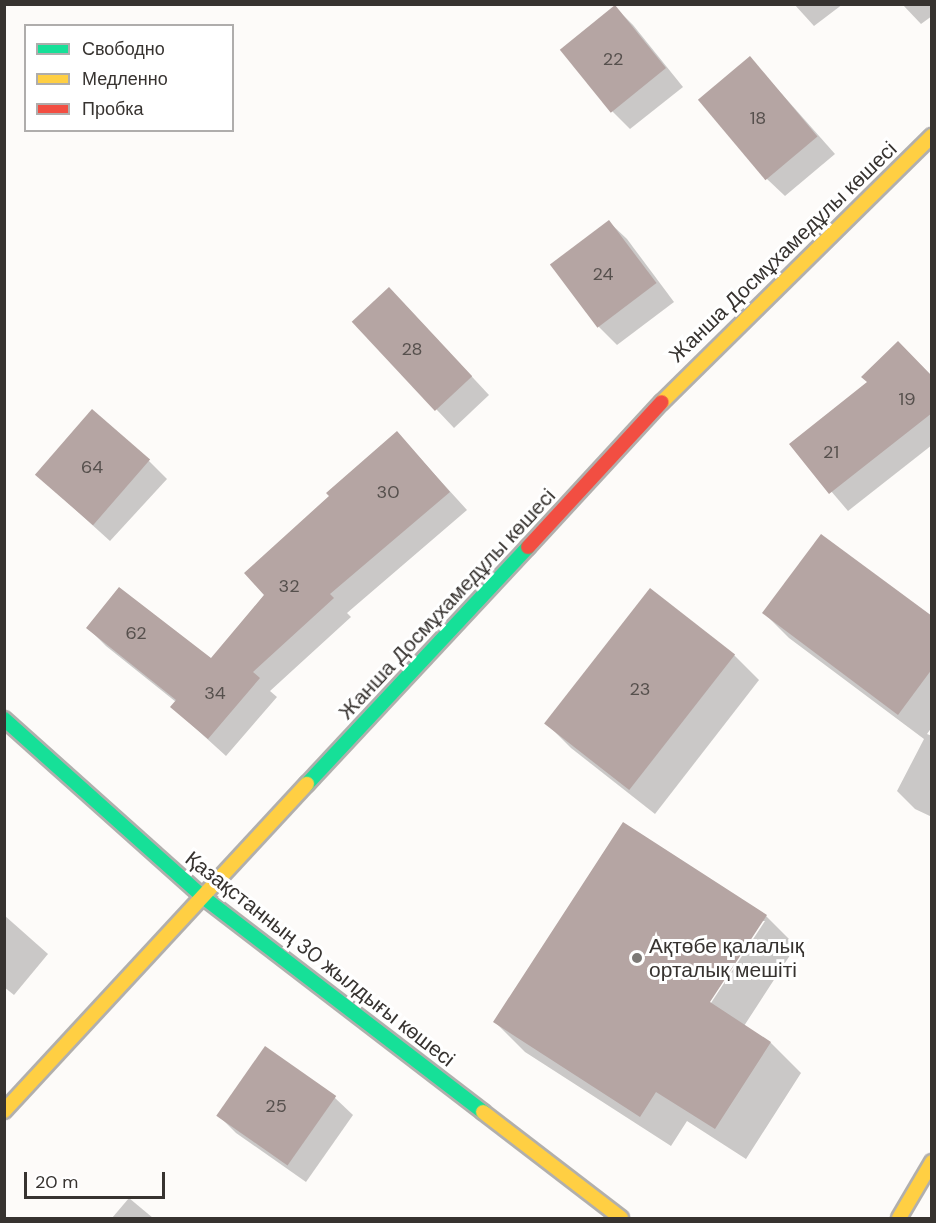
<!DOCTYPE html>
<html>
<head>
<meta charset="utf-8">
<style>
  body { margin:0 }
  #map { position:relative; width:936px; height:1223px; overflow:hidden; background:#fdfbf9; font-family:"DM Sans",sans-serif }
  div>[style] { position:absolute }
  .shadow>* { inset:0; background:#0003 }
  .building>* { inset:0; background:#b5a5a3; transform-origin:0 0 }
  .roads { filter:drop-shadow(2px 0 #b1afad) drop-shadow(-2px 0 #b1afad) drop-shadow(0 2px #b1afad) drop-shadow(0 -2px #b1afad) }
  .fast>* { height:14px; margin:-7px; padding:0 7px; transform-origin:7px; border-radius:7px; background:#16e098 }
  .slow>* { height:14px; margin:-7px; padding:0 7px; transform-origin:7px; border-radius:7px; background:#ffcf43 }
  .jam>* { height:14px; margin:-7px; padding:0 7px; transform-origin:7px; border-radius:7px; background:#f24e42 }
  .dots>* { width:16px; height:16px; translate:-50% -50%; box-sizing:border-box; border:3px solid #fff; border-radius:50% }
  span { translate:-50% -50%; white-space:nowrap; text-align:center; line-height:1.15; -webkit-text-stroke:6px #fff; paint-order:stroke }
  .number-label { font-size:18px; color:#56504d }
  .number-label span { -webkit-text-stroke-width:0 }
  .street-label { font-size:21px; color:#373330 }
  .poi-label { font-size:21px; color:#373330 }
  .left { translate:0 -50%; text-align:left }
  .frame { position:absolute; inset:0; border:6px solid #373330; pointer-events:none }
  .legend { position:absolute; left:24px; top:24px; width:210px; height:108px; box-sizing:border-box; background:#fff; border:2px solid #afadac; margin:0; padding:8px 10px; list-style:none; font-size:18px; color:#373330 }
  .legend li { display:flex; align-items:center; gap:12px; height:30px }
  .legend b { width:30px; border:2px solid #afadac }
  .scale { position:absolute; left:24px; top:1172px; width:141px; height:27px; box-sizing:border-box; border:3px solid #373330; border-top:0; padding-left:8px; font-size:18px; line-height:21px; white-space:nowrap; color:#373330; -webkit-text-stroke:4px #fff; paint-order:stroke }
</style>
</head>
<body>
<div id="map">
  <div class="shadow">
    <i style="clip-path:polygon(794px 4px,843px 4px,814px 26px)"></i>
    <i style="clip-path:polygon(902px 4px,932px 4px,932px 16px,921px 24px)"></i>
    <i style="clip-path:polygon(615px 7px,633px 25px,683px 87px,630px 129px,612px 111px)"></i>
    <i style="clip-path:polygon(750px 58px,835px 154px,785px 196px,767px 179px)"></i>
    <i style="clip-path:polygon(609px 222px,627px 239px,674px 302px,617px 345px,599px 327px)"></i>
    <i style="clip-path:polygon(407px 307px,489px 395px,454px 428px,354px 322px)"></i>
    <i style="clip-path:polygon(932px 378px,932px 445px,848px 511px,791px 444px)"></i>
    <i style="clip-path:polygon(397px 433px,467px 510px,347px 613px,351px 617px,270px 691px,277px 697px,226px 756px,172px 707px,176px 702px,106px 646px,88px 628px,211px 660px)"></i>
    <i style="clip-path:polygon(149px 461px,167px 479px,110px 541px,36px 474px)"></i>
    <i style="clip-path:polygon(650px 590px,734px 655px,759px 680px,655px 814px,571px 748px,546px 723px)"></i>
    <i style="clip-path:polygon(764px 613px,932px 618px,932px 727px,927px 734px,932px 736px,932px 817px,915px 809px,897px 791px,924px 739px,789px 638px)"></i>
    <i style="clip-path:polygon(4px 915px,48px 954px,14px 995px,4px 987px)"></i>
    <i style="clip-path:polygon(evenodd,766px 916px,796px 946px,744px 1026px,771px 1043px,801px 1073px,746px 1159px,687px 1121px,671px 1146px,525px 1052px,495px 1022px,766px 916px,761px 921px,765px 921px,707px 1009px,705px 1007px,761px 921px)"></i>
    <i style="clip-path:polygon(265px 1048px,335px 1098px,353px 1115px,306px 1182px,236px 1133px,218px 1115px)"></i>
    <i style="clip-path:polygon(129px 1198px,153px 1218px,112px 1218px)"></i>
  </div>
  <div class="building">
    <i style="left:615px;top:5px;width:81px;height:71px;rotate:51deg"></i>
    <i style="left:750px;top:56px;width:105px;height:68px;rotate:50deg"></i>
    <i style="left:609px;top:220px;width:79px;height:74px;rotate:53deg"></i>
    <i style="left:389px;top:287px;width:122px;height:51px;rotate:47deg"></i>
    <i style="clip-path:polygon(898px 341px,932px 376px,932px 413px,829px 494px,789px 444px,867px 382px,861px 377px)"></i>
    <i style="left:92px;top:409px;width:77px;height:87px;rotate:41deg"></i>
    <i style="clip-path:polygon(397px 431px,450px 492px,330px 594px,334px 598px,253px 672px,260px 678px,208px 739px,170px 707px,176px 700px,86px 628px,119px 587px,211px 658px,264px 595px,244px 573px,329px 496px,326px 493px)"></i>
    <i style="clip-path:polygon(821px 534px,932px 616px,932px 669px,898px 715px,762px 613px)"></i>
    <i style="left:650px;top:588px;width:108px;height:172px;rotate:38deg"></i>
    <i style="clip-path:polygon(623px 822px,767px 915px,710px 1002px,771px 1042px,715px 1129px,656px 1092px,640px 1117px,493px 1022px)"></i>
    <i style="left:265px;top:1046px;width:87px;height:85px;rotate:35deg"></i>
  </div>
  <div class="roads">
    <div class="fast">
      <i style="left:4px;top:719px;width:267px;rotate:41.8deg"></i>
      <i style="left:203px;top:897px;width:353px;rotate:37.5deg"></i>
      <i style="left:307px;top:784px;width:324px;rotate:-47deg"></i>
    </div>
    <div class="slow">
      <i style="left:662px;top:402px;width:379px;rotate:-44.6deg"></i>
      <i style="left:4px;top:1111px;width:446px;rotate:-47.2deg"></i>
      <i style="left:483px;top:1112px;width:174px;rotate:37.5deg"></i>
      <i style="left:899px;top:1218px;width:65px;rotate:-59.5deg"></i>
    </div>
    <div class="jam">
      <i style="left:528px;top:547px;width:197px;rotate:-47.3deg"></i>
    </div>
  </div>
  <div class="dots">
    <i style="left:637px;top:958px;background:#7c7976"></i>
  </div>
  <div class="number-label">
    <span style="left:613px;top:59px">22</span>
    <span style="left:758px;top:118px">18</span>
    <span style="left:603px;top:274px">24</span>
    <span style="left:412px;top:349px">28</span>
    <span style="left:907px;top:399px">19</span>
    <span style="left:831px;top:452px">21</span>
    <span style="left:92px;top:467px">64</span>
    <span style="left:388px;top:492px">30</span>
    <span style="left:289px;top:586px">32</span>
    <span style="left:136px;top:633px">62</span>
    <span style="left:640px;top:689px">23</span>
    <span style="left:215px;top:693px">34</span>
    <span style="left:276px;top:1106px">25</span>
  </div>
  <div class="street-label">
    <span style="left:783px;top:252px;rotate:-44deg">Жанша Досмұхамедұлы көшесі</span>
    <span style="left:447px;top:604px;rotate:-47deg">Жанша Досмұхамедұлы көшесі</span>
    <span style="left:320px;top:959px;rotate:38deg">Қазақстанның 30 жылдығы көшесі</span>
  </div>
  <div class="poi-label">
    <span class="left" style="left:649px;top:958px">Ақтөбе қалалық<br>орталық мешіті</span>
  </div>
  <div class="frame"></div>
  <ul class="legend">
  <li><b style="height:8px;background:#16e098"></b>Свободно</li>
  <li><b style="height:8px;background:#ffcf43"></b>Медленно</li>
  <li><b style="height:8px;background:#f24e42"></b>Пробка</li>
  </ul>
  <div class="scale">20 m</div>
</div>
</body>
</html>
